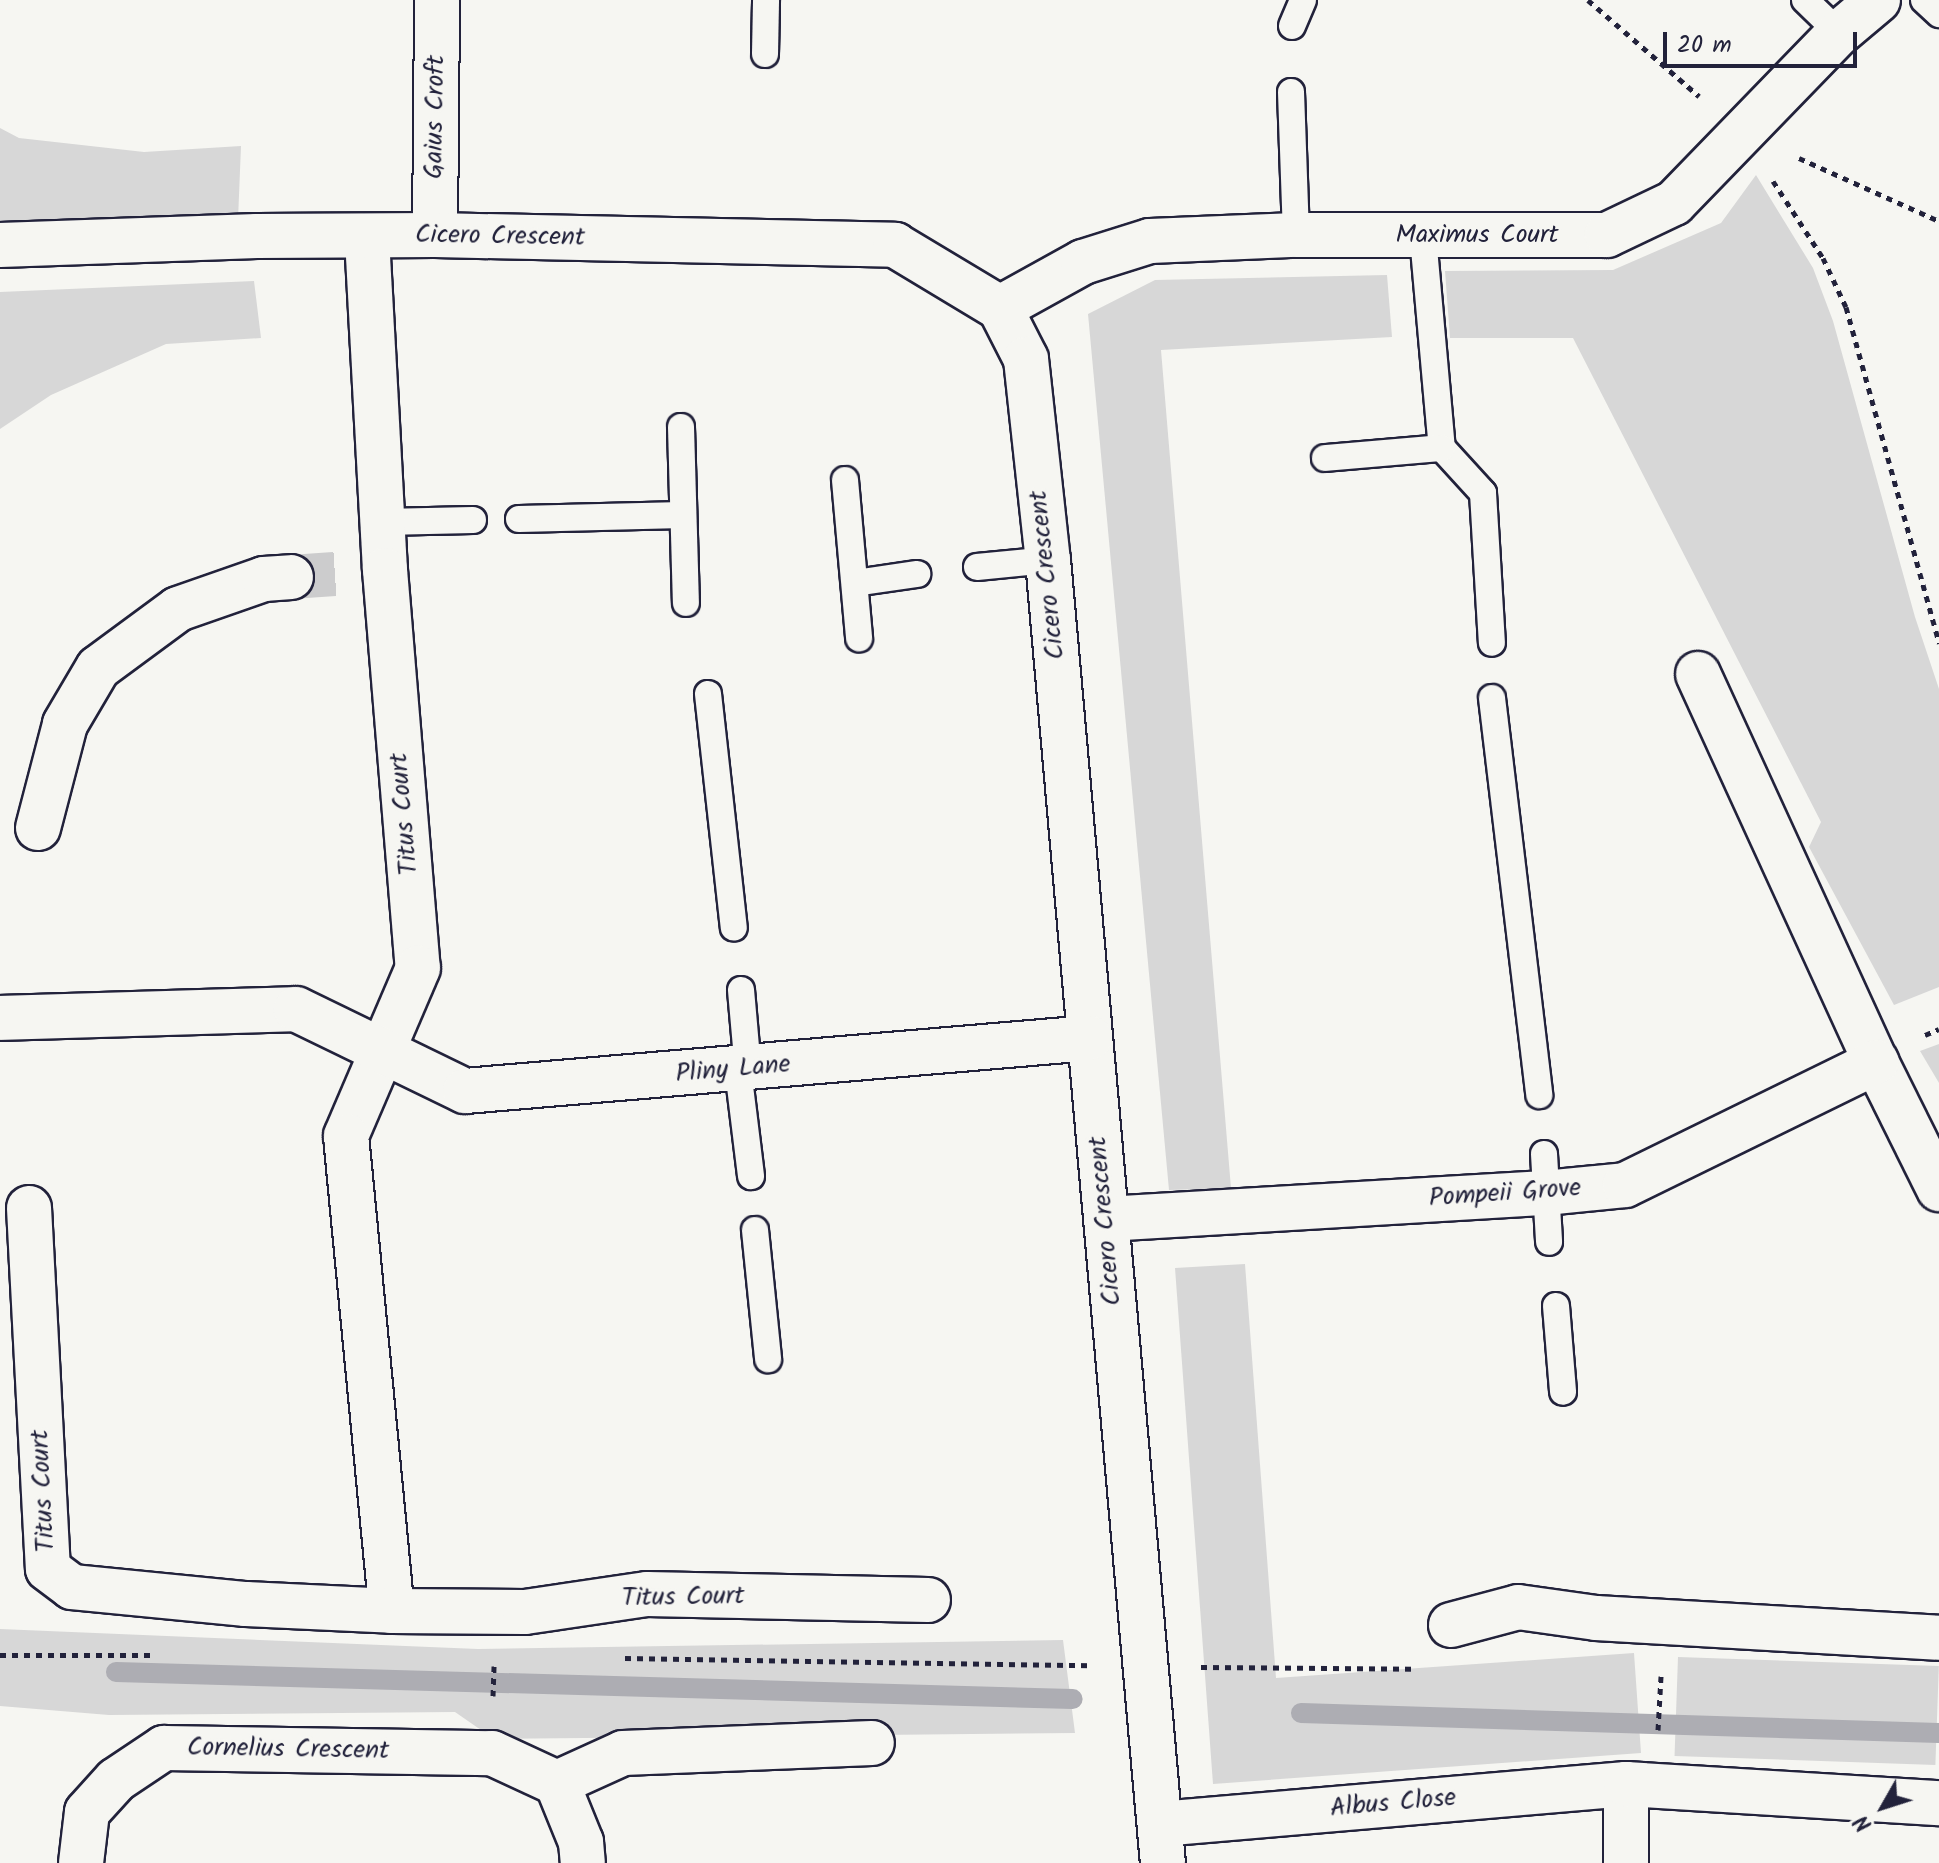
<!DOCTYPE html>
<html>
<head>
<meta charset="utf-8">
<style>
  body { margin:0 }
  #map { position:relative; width:1939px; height:1863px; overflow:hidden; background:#f6f6f2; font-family:Kalam,sans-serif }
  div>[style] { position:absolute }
  .green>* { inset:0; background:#d7d7d7; transform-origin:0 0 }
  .stream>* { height:20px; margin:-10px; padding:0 10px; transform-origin:10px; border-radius:10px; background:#adadb3 }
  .minor-tunnel>* { height:44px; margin-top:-22px; transform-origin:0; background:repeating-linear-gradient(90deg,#cccccd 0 44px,transparent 0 66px) }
  .path>* { height:5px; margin-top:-2.5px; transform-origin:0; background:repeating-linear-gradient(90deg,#22223b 0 6px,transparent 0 12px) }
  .roads { filter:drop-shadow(2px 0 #22223b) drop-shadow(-2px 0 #22223b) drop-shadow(0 2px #22223b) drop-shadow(0 -2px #22223b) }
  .service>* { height:26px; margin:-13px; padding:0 13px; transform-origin:13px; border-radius:13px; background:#f6f6f2 }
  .minor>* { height:44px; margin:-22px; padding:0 22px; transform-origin:22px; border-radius:22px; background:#f6f6f2 }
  span { translate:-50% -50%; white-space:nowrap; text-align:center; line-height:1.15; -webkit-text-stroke:6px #f6f6f2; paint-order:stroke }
  .street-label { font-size:26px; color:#22223b }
  .north { position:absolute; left:1843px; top:1767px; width:80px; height:80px; -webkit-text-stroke:6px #f6f6f2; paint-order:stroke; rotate:231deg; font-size:22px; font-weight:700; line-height:32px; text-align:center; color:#22223b }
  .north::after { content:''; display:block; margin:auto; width:28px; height:36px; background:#22223b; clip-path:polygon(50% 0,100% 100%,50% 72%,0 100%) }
  .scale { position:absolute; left:1663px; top:32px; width:194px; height:36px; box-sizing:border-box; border:4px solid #22223b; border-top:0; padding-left:10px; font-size:24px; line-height:28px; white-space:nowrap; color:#22223b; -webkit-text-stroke:6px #f6f6f2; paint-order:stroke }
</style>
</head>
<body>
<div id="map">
  <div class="green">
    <i style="clip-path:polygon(0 128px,19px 138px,144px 152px,241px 146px,238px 220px,0 226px)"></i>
    <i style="clip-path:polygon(1756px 175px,1813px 268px,1833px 321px,1915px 617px,1939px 689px,1939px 987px,1894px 1005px,1809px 847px,1821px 822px,1573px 338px,1450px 338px,1445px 271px,1613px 270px,1721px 223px)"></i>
    <i style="clip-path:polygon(1387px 275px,1392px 337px,1161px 350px,1231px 1188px,1169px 1190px,1088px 314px,1155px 280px)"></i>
    <i style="clip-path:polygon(254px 281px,261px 338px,166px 344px,51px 395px,0 429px,0 292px)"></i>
    <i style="clip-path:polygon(1939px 1044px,1939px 1083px,1920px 1051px)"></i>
    <i style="clip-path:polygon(1245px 1264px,1276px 1678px,1634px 1653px,1641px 1753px,1213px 1784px,1175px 1268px)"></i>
    <i style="clip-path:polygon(0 1629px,478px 1649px,1063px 1640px,1075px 1733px,494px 1739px,455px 1712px,109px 1715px,0 1706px)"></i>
    <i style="left:1678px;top:1657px;width:261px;height:99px;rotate:2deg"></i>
  </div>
  <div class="stream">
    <i style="left:116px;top:1672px;width:957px;rotate:1.62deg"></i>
    <i style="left:1301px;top:1713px;width:638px;rotate:1.8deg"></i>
  </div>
  <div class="minor-tunnel">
    <i style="left:291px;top:577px;width:58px;rotate:-3.9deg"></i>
  </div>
  <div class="path">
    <i style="left:1588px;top:0;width:147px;rotate:40.9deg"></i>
    <i style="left:1799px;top:158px;width:154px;rotate:24.2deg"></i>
    <i style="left:1773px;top:181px;width:92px;rotate:57deg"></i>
    <i style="left:1823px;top:258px;width:54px;rotate:64.9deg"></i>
    <i style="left:1846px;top:307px;width:349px;rotate:74.5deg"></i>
    <i style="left:1925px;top:1035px;width:15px;rotate:-23deg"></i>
    <i style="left:0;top:1655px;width:151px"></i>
    <i style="left:625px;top:1658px;width:466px;rotate:0.9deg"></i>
    <i style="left:1201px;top:1667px;width:214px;rotate:0.5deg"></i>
    <i style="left:493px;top:1696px;width:30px;rotate:-88deg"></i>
    <i style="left:1658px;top:1730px;width:54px;rotate:-86.8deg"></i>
  </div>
  <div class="roads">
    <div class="service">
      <i style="left:1805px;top:0;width:47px;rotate:44.1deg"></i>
      <i style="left:1924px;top:0;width:21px;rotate:43deg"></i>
      <i style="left:1292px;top:26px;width:28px;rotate:-67deg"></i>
      <i style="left:765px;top:54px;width:54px;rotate:-88.9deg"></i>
      <i style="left:1291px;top:92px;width:143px;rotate:88deg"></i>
      <i style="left:1423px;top:237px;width:212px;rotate:84.9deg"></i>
      <i style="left:1442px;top:448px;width:61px;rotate:47.7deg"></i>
      <i style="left:1483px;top:493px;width:150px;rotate:86.6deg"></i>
      <i style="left:681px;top:427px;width:176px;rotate:88.4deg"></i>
      <i style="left:1325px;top:458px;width:117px;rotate:-4.9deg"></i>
      <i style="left:845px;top:480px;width:159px;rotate:84.9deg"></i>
      <i style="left:519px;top:519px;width:164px;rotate:-1.4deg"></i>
      <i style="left:383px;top:522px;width:90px;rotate:-1.3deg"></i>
      <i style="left:977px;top:567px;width:71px;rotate:-5.6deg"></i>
      <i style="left:855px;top:583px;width:63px;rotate:-8.3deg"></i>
      <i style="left:708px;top:694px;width:235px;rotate:83.7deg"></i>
      <i style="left:1492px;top:698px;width:400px;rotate:83.2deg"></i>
      <i style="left:741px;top:990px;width:80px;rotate:85deg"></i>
      <i style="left:738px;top:1070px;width:107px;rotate:83deg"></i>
      <i style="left:1544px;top:1154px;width:88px;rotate:86.7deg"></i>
      <i style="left:755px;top:1230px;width:130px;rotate:84.2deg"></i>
      <i style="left:1556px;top:1306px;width:86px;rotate:85.3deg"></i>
    </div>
    <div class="minor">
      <i style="left:435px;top:235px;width:235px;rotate:-89.5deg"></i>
      <i style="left:367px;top:238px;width:332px;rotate:86.9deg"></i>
      <i style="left:385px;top:570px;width:399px;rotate:85.3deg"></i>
      <i style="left:418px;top:968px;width:183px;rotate:113.2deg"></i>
      <i style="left:346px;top:1136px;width:477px;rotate:84.5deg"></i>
      <i style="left:0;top:245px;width:257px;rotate:-2deg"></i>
      <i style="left:257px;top:236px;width:178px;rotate:-0.3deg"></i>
      <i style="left:435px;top:235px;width:460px;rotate:1.2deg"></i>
      <i style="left:895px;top:245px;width:122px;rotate:31deg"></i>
      <i style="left:1000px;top:308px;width:57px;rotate:63deg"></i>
      <i style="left:1026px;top:359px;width:202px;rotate:83.8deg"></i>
      <i style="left:1048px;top:560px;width:1308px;rotate:84.96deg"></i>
      <i style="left:1000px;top:308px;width:95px;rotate:-29deg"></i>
      <i style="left:1083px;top:262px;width:70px;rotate:-17.4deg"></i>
      <i style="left:1150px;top:241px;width:146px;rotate:-2.4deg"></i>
      <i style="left:1296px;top:235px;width:311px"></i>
      <i style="left:1607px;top:235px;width:74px;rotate:-25.5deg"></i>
      <i style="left:1674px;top:203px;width:237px;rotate:-45.9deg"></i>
      <i style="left:1839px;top:33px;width:51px;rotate:-40.2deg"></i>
      <i style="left:1698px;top:674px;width:427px;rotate:65.4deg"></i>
      <i style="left:1876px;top:1062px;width:142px;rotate:63.6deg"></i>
      <i style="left:38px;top:828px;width:107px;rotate:-75.4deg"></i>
      <i style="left:65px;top:724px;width:65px;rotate:-59.5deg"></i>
      <i style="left:98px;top:668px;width:99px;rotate:-36.4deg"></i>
      <i style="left:178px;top:609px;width:91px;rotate:-19.2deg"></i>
      <i style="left:264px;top:579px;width:27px;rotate:-4deg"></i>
      <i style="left:0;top:1018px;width:296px;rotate:-1.7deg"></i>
      <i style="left:296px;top:1009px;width:188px;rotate:25.9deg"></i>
      <i style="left:465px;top:1091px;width:627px;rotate:-4.85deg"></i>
      <i style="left:29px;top:1208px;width:361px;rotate:87deg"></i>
      <i style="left:48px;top:1569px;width:30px;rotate:37deg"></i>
      <i style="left:72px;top:1587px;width:175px;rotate:5.6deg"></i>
      <i style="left:246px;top:1604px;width:146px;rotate:2.7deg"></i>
      <i style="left:392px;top:1611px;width:133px;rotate:0.4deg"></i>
      <i style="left:525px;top:1612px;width:123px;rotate:-8.4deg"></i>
      <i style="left:647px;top:1594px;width:281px;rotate:1.2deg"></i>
      <i style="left:1106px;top:1219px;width:440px;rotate:-3.4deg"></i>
      <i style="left:1545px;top:1193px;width:80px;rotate:-5.7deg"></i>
      <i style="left:1625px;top:1185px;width:280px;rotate:-26.1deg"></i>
      <i style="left:1451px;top:1625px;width:69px;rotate:-15deg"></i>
      <i style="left:1518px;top:1607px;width:79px;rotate:8deg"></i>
      <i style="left:1596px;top:1618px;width:344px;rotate:3.3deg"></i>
      <i style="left:557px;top:1783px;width:72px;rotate:-24.4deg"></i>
      <i style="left:623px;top:1753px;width:249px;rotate:-2.3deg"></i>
      <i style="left:1626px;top:1784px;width:79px;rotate:90deg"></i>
      <i style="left:1160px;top:1824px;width:468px;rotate:-4.9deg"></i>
      <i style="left:1626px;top:1784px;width:314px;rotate:3.5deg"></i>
      <i style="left:81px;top:1863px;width:51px;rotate:-83.3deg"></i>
      <i style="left:87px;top:1812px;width:43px;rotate:-47.8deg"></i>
      <i style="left:116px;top:1780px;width:58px;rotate:-33.7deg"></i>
      <i style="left:164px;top:1748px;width:328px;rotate:0.9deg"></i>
      <i style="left:492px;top:1753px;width:72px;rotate:24.8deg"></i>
      <i style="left:557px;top:1783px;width:64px;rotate:67.9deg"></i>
      <i style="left:581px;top:1842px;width:21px;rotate:85deg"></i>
    </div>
  </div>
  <div class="street-label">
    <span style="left:436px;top:117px;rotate:-89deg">Gaius Croft</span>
    <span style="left:1477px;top:236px">Maximus Court</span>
    <span style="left:500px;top:237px;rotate:1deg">Cicero Crescent</span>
    <span style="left:1048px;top:575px;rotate:-96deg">Cicero Crescent</span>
    <span style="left:405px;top:814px;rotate:-95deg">Titus Court</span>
    <span style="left:733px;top:1070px;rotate:-5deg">Pliny Lane</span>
    <span style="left:1505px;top:1194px;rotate:-4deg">Pompeii Grove</span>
    <span style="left:1106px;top:1221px;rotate:-95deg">Cicero Crescent</span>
    <span style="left:44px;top:1491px;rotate:-93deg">Titus Court</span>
    <span style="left:683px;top:1598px;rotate:-1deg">Titus Court</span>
    <span style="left:288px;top:1750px;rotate:1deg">Cornelius Crescent</span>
    <span style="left:1393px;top:1804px;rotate:-5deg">Albus Close</span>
  </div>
  <div class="north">N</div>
  <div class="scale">20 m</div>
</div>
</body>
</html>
